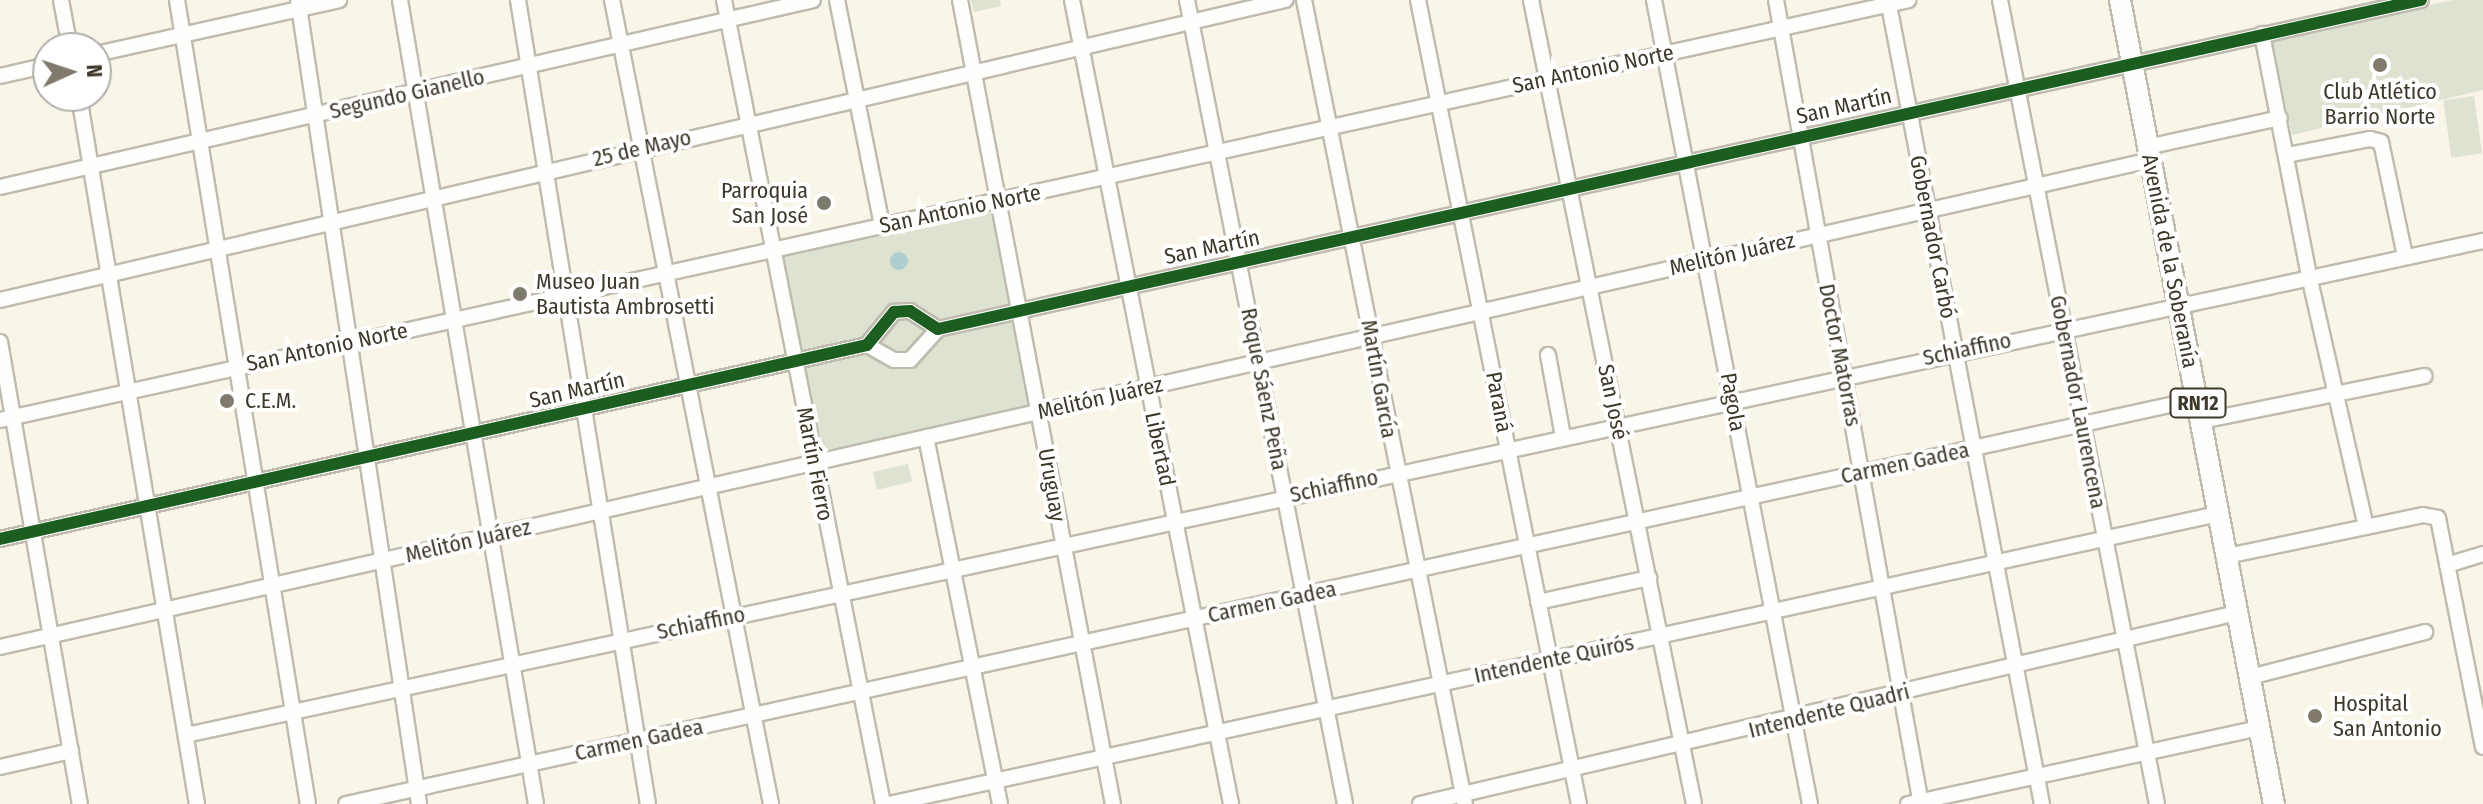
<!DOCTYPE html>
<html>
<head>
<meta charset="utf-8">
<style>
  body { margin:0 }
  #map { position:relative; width:2483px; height:804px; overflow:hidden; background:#f9f5e8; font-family:"Fira Sans Condensed",sans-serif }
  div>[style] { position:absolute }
  .green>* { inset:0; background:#dde2d1; transform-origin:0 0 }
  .water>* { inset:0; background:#b0cdcf }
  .round { border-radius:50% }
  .roads { filter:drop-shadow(2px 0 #bfbbaf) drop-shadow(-2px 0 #bfbbaf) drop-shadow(0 2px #bfbbaf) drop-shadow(0 -2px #bfbbaf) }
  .minor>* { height:14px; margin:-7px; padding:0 7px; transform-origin:7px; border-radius:7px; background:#fefefc }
  .highway>* { height:20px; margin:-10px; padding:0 10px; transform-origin:10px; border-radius:10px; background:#fefefc }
  .cycleway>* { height:12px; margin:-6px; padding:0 6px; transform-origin:6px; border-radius:6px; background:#1b5e20 }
  .dots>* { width:22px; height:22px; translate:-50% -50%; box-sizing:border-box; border:4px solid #fff; border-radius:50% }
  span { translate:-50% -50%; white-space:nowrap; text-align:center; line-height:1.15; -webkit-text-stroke:8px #fff; paint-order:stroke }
  .shield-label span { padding:2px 6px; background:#fff; border:2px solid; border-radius:6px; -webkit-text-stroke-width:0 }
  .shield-label { font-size:20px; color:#3d382a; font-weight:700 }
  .street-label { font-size:22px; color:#3d382a }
  .poi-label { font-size:22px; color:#3d382a }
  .right { translate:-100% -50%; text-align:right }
  .left { translate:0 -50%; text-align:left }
  .north { position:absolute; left:32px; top:32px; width:80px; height:80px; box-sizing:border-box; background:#fff; border:2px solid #b1afaa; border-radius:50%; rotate:87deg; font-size:22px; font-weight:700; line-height:32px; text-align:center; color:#3d382a }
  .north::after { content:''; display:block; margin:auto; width:28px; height:36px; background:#7f7a6c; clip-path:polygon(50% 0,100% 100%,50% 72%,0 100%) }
</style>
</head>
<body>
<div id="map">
  <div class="green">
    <i style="clip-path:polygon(971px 0,1000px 0,1001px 6px,974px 12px)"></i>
    <i style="clip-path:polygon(2453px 0,2483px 0,2483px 90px,2292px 135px,2272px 39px)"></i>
    <i style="left:2474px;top:96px;width:58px;height:31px;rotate:82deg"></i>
    <i style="left:999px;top:201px;width:215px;height:231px;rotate:80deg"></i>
    <i style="left:908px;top:464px;width:18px;height:36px;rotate:77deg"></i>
  </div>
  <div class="water">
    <i class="round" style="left:890px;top:252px;width:18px;height:18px"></i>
  </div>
  <div class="roads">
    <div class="minor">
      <i style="left:61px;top:0;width:49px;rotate:79.4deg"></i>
      <i style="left:177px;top:0;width:815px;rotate:80.75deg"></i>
      <i style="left:298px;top:0;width:813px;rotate:81.44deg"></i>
      <i style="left:400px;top:0;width:815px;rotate:80.4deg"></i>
      <i style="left:518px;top:0;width:814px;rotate:80.82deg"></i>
      <i style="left:612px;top:0;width:820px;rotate:78.81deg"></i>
      <i style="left:724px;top:0;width:820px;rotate:78.81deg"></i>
      <i style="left:837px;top:0;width:229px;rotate:78.7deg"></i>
      <i style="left:960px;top:0;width:818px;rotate:79.23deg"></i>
      <i style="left:1072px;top:0;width:820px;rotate:78.81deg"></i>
      <i style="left:1187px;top:0;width:819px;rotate:78.88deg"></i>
      <i style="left:1304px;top:0;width:820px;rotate:78.68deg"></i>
      <i style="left:1418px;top:0;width:820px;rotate:78.68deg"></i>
      <i style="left:1531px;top:0;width:820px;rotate:78.54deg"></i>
      <i style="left:1654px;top:0;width:819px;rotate:79.02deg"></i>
      <i style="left:1776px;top:0;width:817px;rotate:79.78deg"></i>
      <i style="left:1888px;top:0;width:819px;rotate:79.16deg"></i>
      <i style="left:2000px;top:0;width:819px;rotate:78.95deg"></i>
      <i style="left:2262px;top:34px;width:247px;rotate:79deg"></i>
      <i style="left:2309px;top:276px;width:257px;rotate:77.2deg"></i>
      <i style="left:96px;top:54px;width:249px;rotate:-12.5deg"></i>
      <i style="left:0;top:76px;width:49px;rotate:-12.9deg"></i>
      <i style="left:79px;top:96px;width:718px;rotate:80.54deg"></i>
      <i style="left:2147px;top:147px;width:136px;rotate:-12.3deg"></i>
      <i style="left:2287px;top:155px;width:85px;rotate:-10.9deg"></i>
      <i style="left:2370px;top:139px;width:11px;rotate:15deg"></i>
      <i style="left:2381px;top:142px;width:116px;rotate:78.1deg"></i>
      <i style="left:0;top:187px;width:834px;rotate:-12.95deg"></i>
      <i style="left:0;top:300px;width:1320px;rotate:-13.14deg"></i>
      <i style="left:0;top:342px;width:469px;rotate:80.2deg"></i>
      <i style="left:867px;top:345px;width:31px;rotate:29deg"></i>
      <i style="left:894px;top:360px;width:16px"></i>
      <i style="left:910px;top:360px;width:42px;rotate:-47.9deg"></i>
      <i style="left:1548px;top:355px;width:83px;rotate:79.6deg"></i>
      <i style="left:0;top:420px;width:1954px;rotate:-12.41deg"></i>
      <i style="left:2201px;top:421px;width:228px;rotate:-11.4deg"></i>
      <i style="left:926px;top:437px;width:374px;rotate:78.6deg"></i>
      <i style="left:0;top:539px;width:888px;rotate:-12.61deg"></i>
      <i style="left:867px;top:345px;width:43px;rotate:-50.7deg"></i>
      <i style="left:894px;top:312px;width:16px;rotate:-4deg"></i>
      <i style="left:910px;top:311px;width:33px;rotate:33deg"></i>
      <i style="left:938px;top:329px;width:1519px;rotate:-12.51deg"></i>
      <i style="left:2227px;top:556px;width:200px;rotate:-11.8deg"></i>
      <i style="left:2423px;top:515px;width:15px;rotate:11deg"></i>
      <i style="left:2438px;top:518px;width:233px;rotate:78.9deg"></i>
      <i style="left:2447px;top:565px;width:38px;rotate:-17deg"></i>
      <i style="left:1538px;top:602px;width:114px;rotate:-12.2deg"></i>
      <i style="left:0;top:647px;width:2204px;rotate:-12.76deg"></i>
      <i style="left:2250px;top:677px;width:181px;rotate:-14.4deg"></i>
      <i style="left:186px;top:735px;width:2350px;rotate:-12.14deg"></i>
      <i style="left:0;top:767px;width:73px;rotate:-12.7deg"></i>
      <i style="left:346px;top:804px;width:1895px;rotate:-12.34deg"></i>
      <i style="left:889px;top:804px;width:1360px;rotate:-12.31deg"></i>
      <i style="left:1420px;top:804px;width:839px;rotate:-13.16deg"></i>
      <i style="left:1908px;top:804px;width:360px;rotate:-12.2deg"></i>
    </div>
    <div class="highway">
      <i style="left:2120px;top:0;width:819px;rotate:79.16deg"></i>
    </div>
  </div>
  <div class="cycleway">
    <i style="left:0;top:539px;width:888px;rotate:-12.61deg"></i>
    <i style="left:867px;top:345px;width:43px;rotate:-50.7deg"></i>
    <i style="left:894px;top:312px;width:16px;rotate:-4deg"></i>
    <i style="left:910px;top:311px;width:33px;rotate:33deg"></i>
    <i style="left:938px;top:329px;width:1519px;rotate:-12.51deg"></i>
  </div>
  <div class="dots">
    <i style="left:2380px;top:65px;background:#7f7a6c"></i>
    <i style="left:824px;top:203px;background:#7f7a6c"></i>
    <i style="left:520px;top:294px;background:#7f7a6c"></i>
    <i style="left:227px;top:401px;background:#7f7a6c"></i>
    <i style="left:2315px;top:716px;background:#7f7a6c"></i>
  </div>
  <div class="shield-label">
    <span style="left:2198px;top:403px">RN12</span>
  </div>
  <div class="street-label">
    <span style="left:1593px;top:69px;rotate:-12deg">San Antonio Norte</span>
    <span style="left:407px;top:94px;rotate:-13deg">Segundo Gianello</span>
    <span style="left:1844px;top:106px;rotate:-13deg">San Martín</span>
    <span style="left:642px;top:148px;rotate:-13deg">25 de Mayo</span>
    <span style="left:960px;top:209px;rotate:-12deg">San Antonio Norte</span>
    <span style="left:1933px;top:237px;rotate:79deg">Gobernador Carbó</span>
    <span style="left:1212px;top:247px;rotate:-12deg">San Martín</span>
    <span style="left:1732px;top:254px;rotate:-13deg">Melitón Juárez</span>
    <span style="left:2170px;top:261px;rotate:79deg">Avenida de la Soberanía</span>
    <span style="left:327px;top:347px;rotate:-12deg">San Antonio Norte</span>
    <span style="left:1967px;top:349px;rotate:-12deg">Schiaffino</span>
    <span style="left:1840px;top:355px;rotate:79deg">Doctor Matorras</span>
    <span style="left:1379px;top:379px;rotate:80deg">Martín García</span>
    <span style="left:1264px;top:389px;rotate:79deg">Roque Sáenz Peña</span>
    <span style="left:577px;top:390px;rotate:-13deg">San Martín</span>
    <span style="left:1100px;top:398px;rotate:-13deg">Melitón Juárez</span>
    <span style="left:1499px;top:402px;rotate:79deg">Paraná</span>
    <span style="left:1613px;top:402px;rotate:78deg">San José</span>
    <span style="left:1733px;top:402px;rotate:80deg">Pagola</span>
    <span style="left:2078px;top:402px;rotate:79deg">Gobernador Laurencena</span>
    <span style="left:1160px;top:449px;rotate:78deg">Libertad</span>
    <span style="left:1905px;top:463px;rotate:-12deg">Carmen Gadea</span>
    <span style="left:815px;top:464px;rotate:79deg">Martín Fierro</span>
    <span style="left:1052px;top:485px;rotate:80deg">Uruguay</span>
    <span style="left:1334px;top:486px;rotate:-12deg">Schiaffino</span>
    <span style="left:468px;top:541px;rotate:-13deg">Melitón Juárez</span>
    <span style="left:1272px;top:602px;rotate:-12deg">Carmen Gadea</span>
    <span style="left:701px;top:623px;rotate:-12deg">Schiaffino</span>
    <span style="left:1554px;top:659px;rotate:-12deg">Intendente Quirós</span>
    <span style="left:1829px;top:711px;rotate:-14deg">Intendente Quadri</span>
    <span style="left:639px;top:740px;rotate:-12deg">Carmen Gadea</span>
  </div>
  <div class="poi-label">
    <span style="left:2380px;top:104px">Club Atlético<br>Barrio Norte</span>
    <span class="right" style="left:808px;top:203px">Parroquia<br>San José</span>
    <span class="left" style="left:536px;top:294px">Museo Juan<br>Bautista Ambrosetti</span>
    <span class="left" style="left:245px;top:401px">C.E.M.</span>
    <span class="left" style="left:2333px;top:716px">Hospital<br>San Antonio</span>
  </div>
  <div class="north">N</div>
</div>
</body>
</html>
